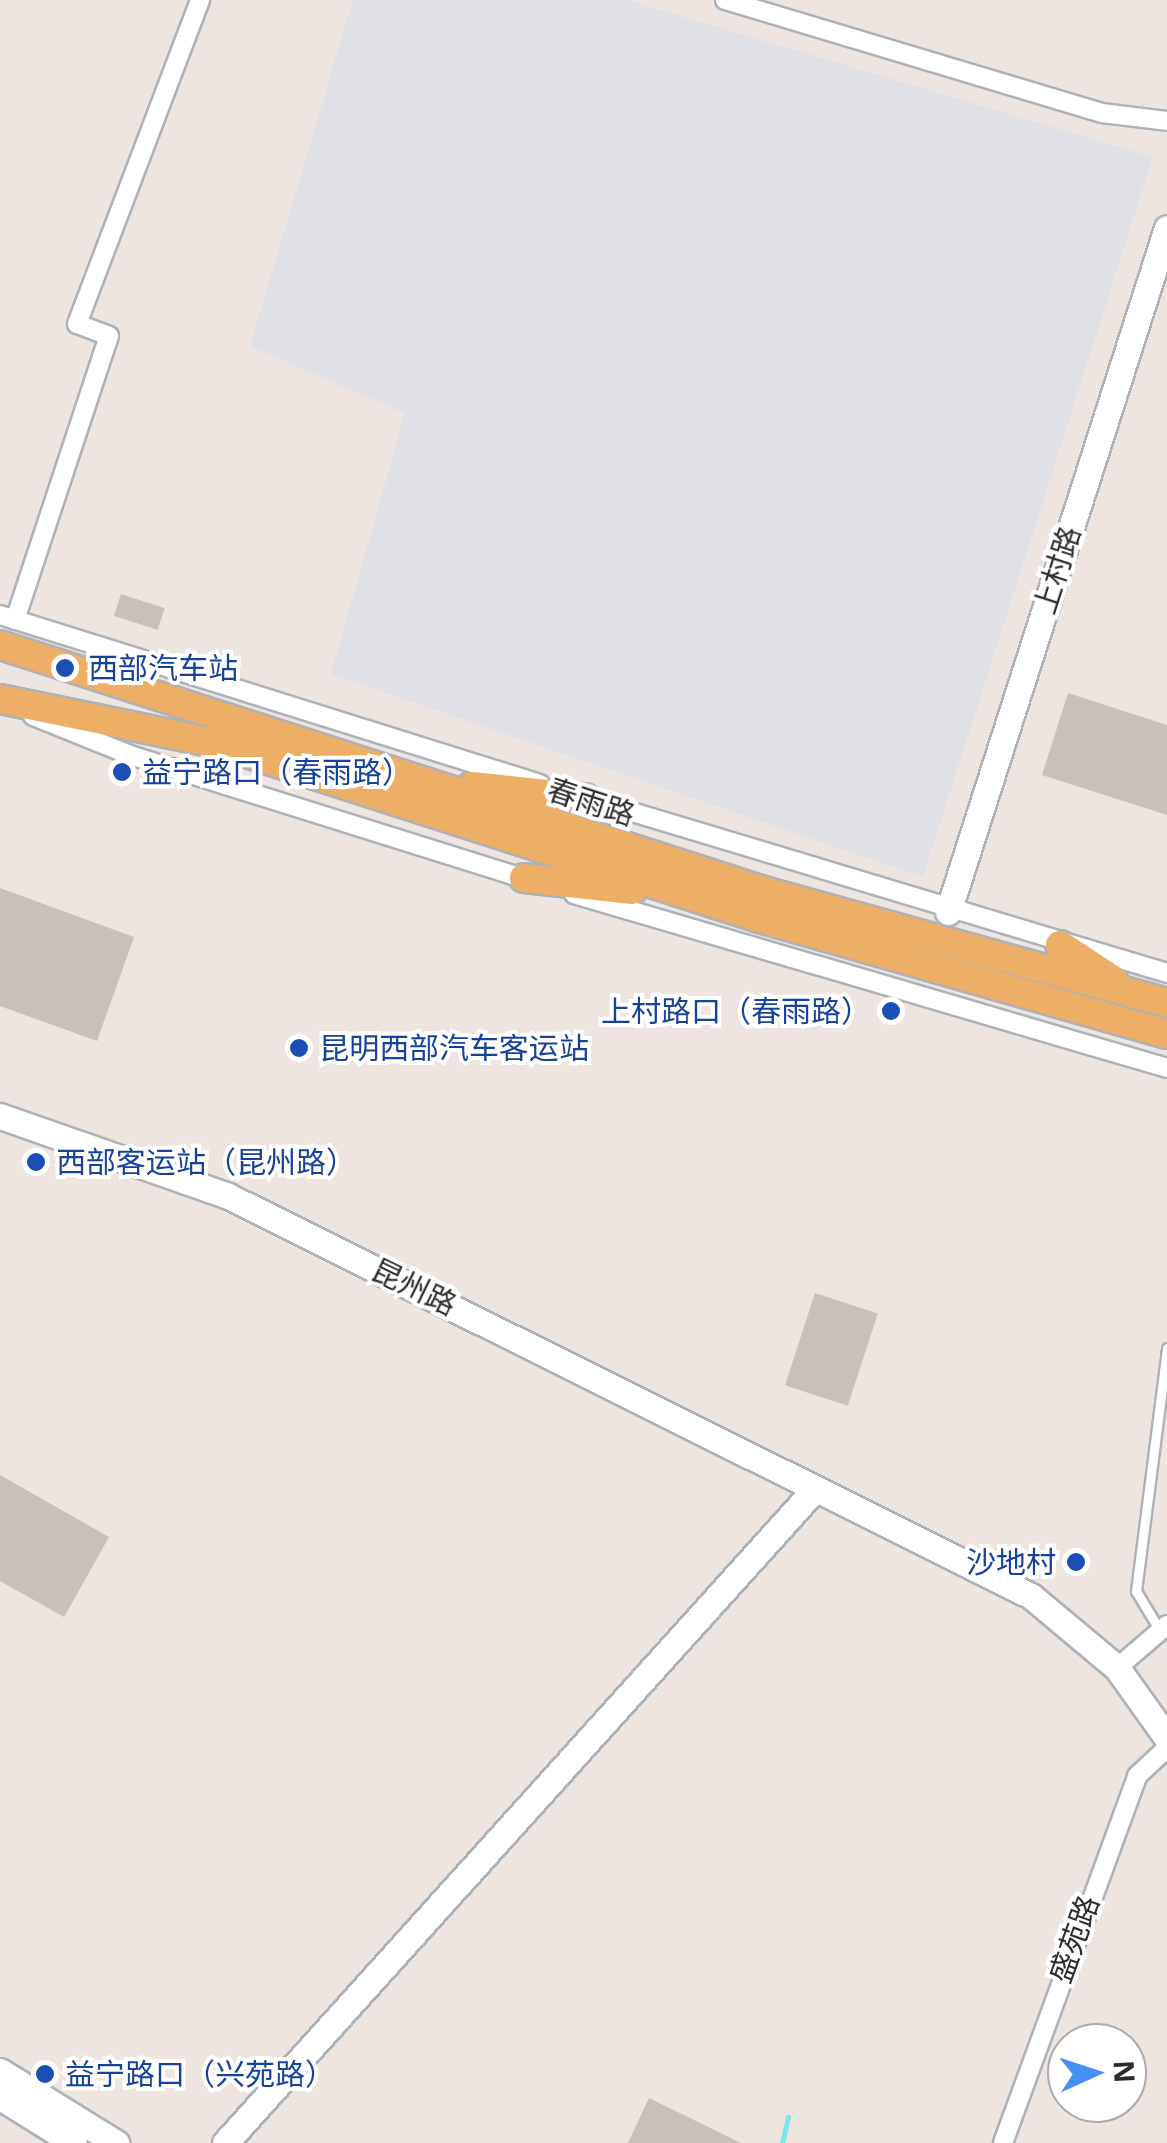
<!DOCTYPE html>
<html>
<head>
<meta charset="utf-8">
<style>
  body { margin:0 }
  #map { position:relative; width:1167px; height:2143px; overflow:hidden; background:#eee5e0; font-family:"Noto Sans","Noto Sans SC",sans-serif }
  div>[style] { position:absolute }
  .industrial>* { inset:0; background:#e0e0e7 }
  .stream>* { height:5px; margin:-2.5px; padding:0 2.5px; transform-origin:2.5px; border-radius:2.5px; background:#77e8eb }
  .building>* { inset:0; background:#c7c0bb; transform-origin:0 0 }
  .roads { filter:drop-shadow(2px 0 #adb2b8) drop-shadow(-2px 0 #adb2b8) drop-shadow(0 2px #adb2b8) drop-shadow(0 -2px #adb2b8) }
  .lane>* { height:9px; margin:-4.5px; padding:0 4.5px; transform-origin:4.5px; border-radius:4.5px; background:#fff }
  .street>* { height:18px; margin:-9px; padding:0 9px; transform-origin:9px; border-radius:9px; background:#fff }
  .secondary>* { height:25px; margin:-12.5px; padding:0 12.5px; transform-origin:12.5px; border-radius:12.5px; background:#fff }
  .primary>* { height:28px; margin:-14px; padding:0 14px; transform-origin:14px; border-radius:14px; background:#edae66 }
  .dots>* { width:28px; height:28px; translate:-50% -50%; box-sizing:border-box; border:5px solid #fff; border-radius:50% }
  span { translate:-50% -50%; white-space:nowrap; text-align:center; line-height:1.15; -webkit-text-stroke:8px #fff; paint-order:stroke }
  .street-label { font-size:30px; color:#2d2d2d }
  .transit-label { font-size:30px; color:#164399 }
  .left { translate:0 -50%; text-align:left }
  .right { translate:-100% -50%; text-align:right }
  .north { position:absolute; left:1047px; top:2023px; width:100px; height:100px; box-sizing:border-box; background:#fff; border:2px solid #ababab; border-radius:50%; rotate:87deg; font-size:28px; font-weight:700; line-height:40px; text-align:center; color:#2d2d2d }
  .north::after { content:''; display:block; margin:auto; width:35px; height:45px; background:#468ff4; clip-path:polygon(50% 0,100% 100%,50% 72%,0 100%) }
</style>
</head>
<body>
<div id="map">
  <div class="industrial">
    <i style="clip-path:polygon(353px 0,627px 0,1153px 157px,923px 877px,331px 674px,405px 413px,250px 346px)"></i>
  </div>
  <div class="stream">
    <i style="left:782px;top:2143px;width:27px;rotate:-77deg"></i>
  </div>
  <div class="building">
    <i style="left:121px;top:594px;width:46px;height:23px;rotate:18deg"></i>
    <i style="clip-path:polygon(1068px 693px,1167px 725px,1167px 815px,1042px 775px)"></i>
    <i style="clip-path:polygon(0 888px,134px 937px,97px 1041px,0 1006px)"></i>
    <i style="left:815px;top:1293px;width:66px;height:97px;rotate:18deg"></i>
    <i style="clip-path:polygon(0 1475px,109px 1537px,64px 1617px,0 1581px)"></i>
    <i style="clip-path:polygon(649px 2098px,741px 2143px,628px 2143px)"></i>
  </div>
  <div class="roads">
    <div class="lane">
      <i style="left:1159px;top:1629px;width:44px;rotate:-121.2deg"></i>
      <i style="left:1136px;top:1591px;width:245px;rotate:-82.7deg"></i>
    </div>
    <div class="street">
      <i style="left:725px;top:0;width:394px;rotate:16.7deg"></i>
      <i style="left:1102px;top:113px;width:65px;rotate:7deg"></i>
      <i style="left:0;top:615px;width:566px;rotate:17.38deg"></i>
      <i style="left:15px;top:620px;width:299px;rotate:-71.7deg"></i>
      <i style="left:109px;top:336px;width:34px;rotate:-159deg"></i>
      <i style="left:77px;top:324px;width:347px;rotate:-69.2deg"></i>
      <i style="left:33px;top:716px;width:105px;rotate:21.9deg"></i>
      <i style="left:130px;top:755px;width:419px;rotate:17.4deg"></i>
      <i style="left:579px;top:796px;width:614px;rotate:16.75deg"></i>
      <i style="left:574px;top:894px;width:618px;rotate:16.35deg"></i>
      <i style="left:1117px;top:1668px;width:66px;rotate:-40.7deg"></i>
      <i style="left:1003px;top:2143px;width:391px;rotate:-69.9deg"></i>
      <i style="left:1137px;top:1776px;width:41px;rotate:-43deg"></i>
    </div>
    <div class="secondary">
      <i style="left:948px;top:912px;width:718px;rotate:-72.25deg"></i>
      <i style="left:0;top:1116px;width:242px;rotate:19.3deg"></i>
      <i style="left:228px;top:1196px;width:897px;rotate:26.48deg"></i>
      <i style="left:1031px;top:1596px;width:112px;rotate:39.9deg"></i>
      <i style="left:1117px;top:1668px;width:86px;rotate:54.5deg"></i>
      <i style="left:0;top:2071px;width:137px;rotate:31.8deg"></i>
      <i style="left:0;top:2097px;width:87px;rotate:31.9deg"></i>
      <i style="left:225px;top:2143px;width:881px;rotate:-47.95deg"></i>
    </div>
    <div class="primary">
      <i style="left:0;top:645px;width:803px;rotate:17.85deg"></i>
      <i style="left:764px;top:891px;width:418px;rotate:15.5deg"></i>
      <i style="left:0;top:699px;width:219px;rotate:11.6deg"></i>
      <i style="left:215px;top:743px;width:568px;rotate:17.83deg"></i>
      <i style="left:756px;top:917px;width:427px;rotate:15.9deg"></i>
      <i style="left:472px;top:786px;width:114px;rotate:6.1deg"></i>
      <i style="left:524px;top:878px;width:109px;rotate:6.3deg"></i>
      <i style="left:1060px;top:945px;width:64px;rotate:33.4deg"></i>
    </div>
  </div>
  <div class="dots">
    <i style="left:65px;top:668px;background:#1a4fb4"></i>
    <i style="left:122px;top:772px;background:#1a4fb4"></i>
    <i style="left:891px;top:1011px;background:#1a4fb4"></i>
    <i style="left:299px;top:1048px;background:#1a4fb4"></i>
    <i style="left:36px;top:1162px;background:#1a4fb4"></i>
    <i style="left:1076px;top:1562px;background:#1a4fb4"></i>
    <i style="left:45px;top:2074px;background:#1a4fb4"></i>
  </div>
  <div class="street-label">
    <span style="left:1057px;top:570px;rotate:-72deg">上村路</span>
    <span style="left:591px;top:802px;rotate:18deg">春雨路</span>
    <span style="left:414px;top:1287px;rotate:26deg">昆州路</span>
    <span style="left:1074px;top:1939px;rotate:-70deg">盛苑路</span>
  </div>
  <div class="transit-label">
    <span class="left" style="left:88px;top:668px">西部汽车站</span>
    <span class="left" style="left:142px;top:772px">益宁路口（春雨路）</span>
    <span class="right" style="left:871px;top:1011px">上村路口（春雨路）</span>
    <span class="left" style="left:319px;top:1048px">昆明西部汽车客运站</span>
    <span class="left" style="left:56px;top:1162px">西部客运站（昆州路）</span>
    <span class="right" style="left:1056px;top:1562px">沙地村</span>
    <span class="left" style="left:65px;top:2074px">益宁路口（兴苑路）</span>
  </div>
  <div class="north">N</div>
</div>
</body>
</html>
